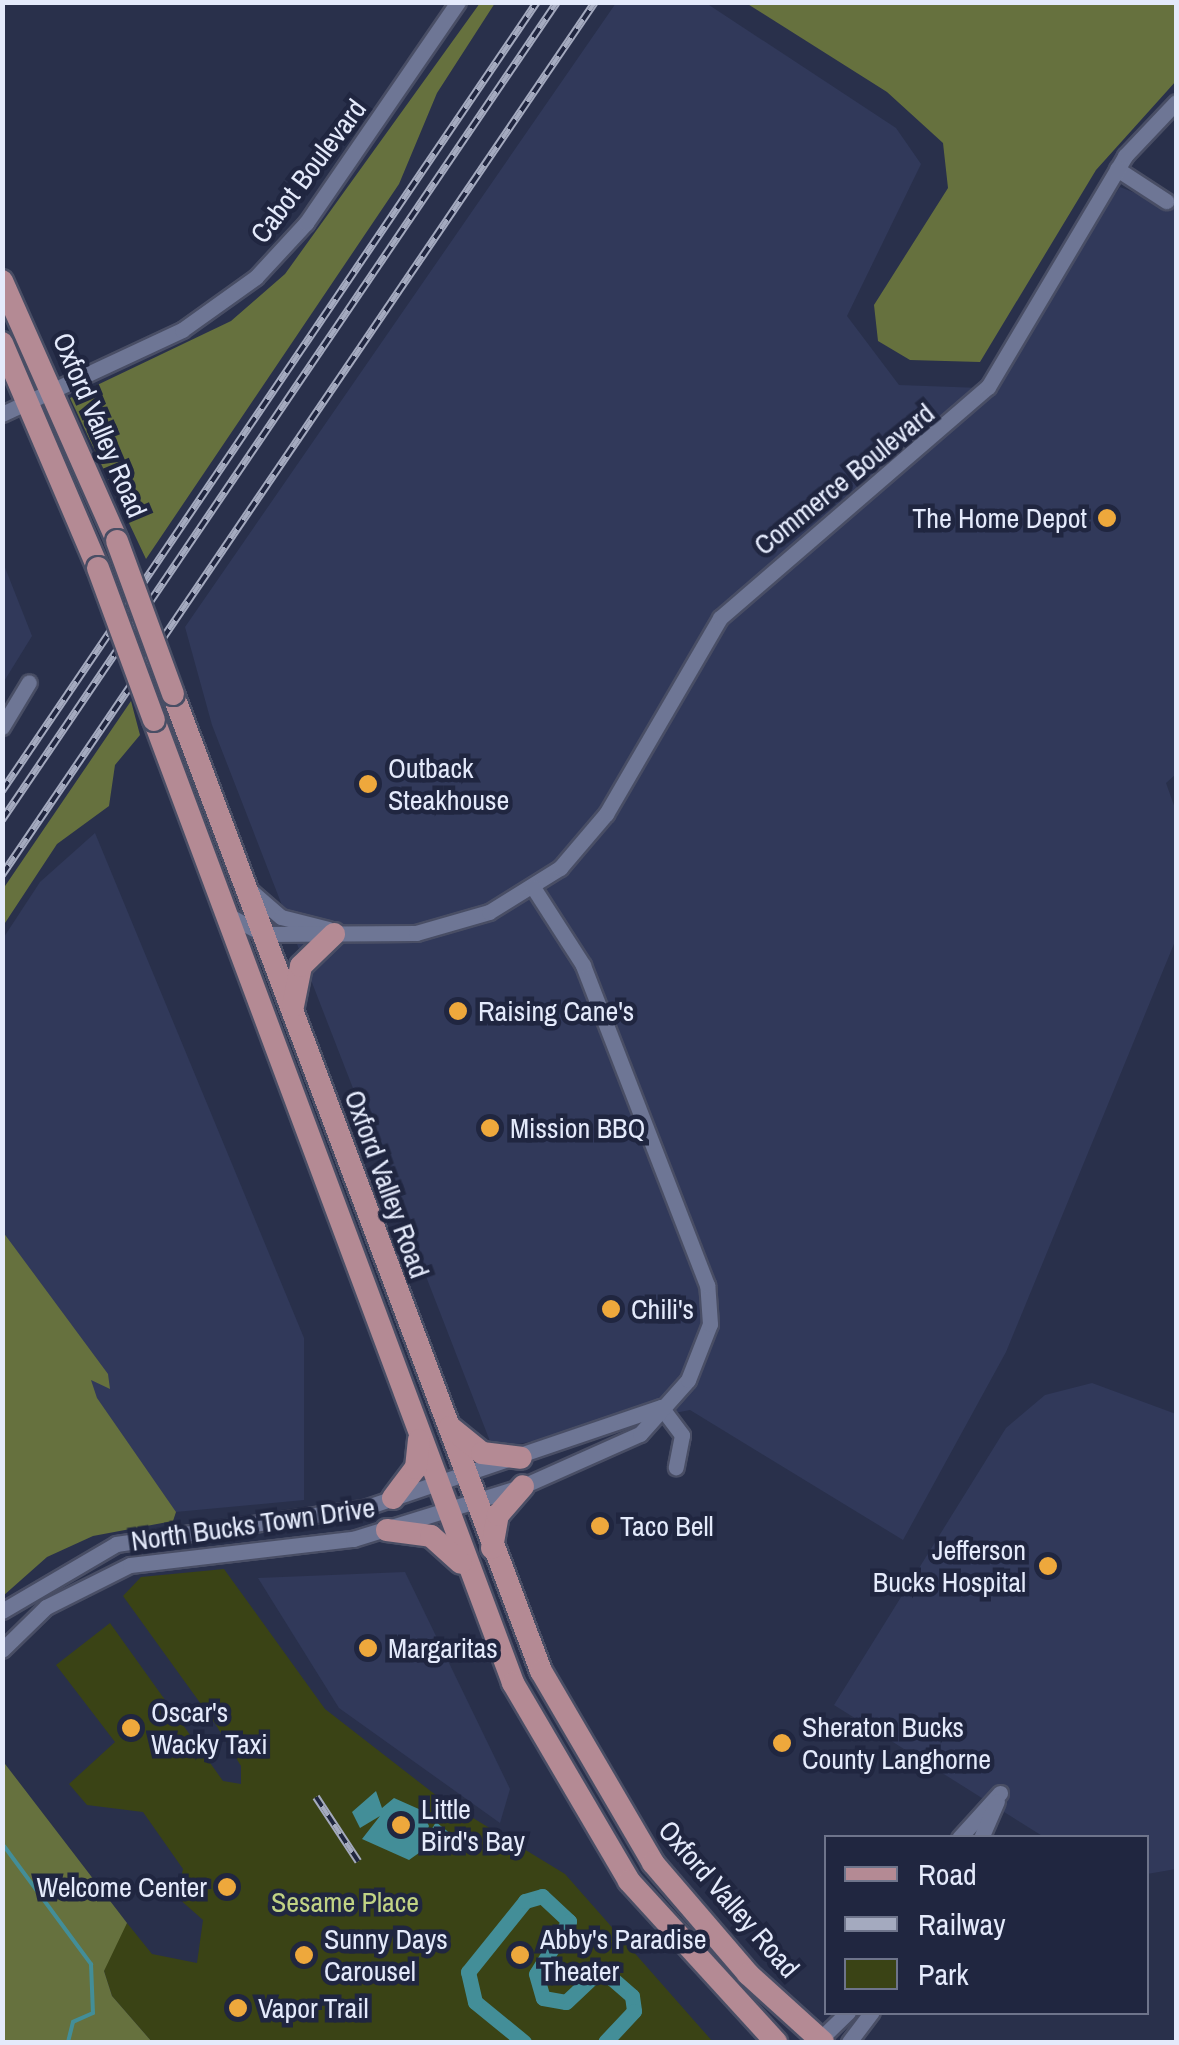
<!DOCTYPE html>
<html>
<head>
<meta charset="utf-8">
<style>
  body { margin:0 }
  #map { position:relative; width:1179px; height:2045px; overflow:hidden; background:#29304b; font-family:"Archivo Narrow",sans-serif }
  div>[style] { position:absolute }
  .built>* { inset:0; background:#31395a }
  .green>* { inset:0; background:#3a4315 }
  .forest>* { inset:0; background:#66713e }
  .water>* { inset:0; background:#438e98 }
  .stream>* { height:4px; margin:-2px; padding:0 2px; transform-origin:2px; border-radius:2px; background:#438e98 }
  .canal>* { height:15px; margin:-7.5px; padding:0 7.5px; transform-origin:7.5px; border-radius:7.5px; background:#438e98 }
  .roads { filter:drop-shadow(2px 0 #494e65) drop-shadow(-2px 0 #494e65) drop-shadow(0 2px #494e65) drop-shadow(0 -2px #494e65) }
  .street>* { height:15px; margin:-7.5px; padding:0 7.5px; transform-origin:7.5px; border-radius:7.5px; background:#6e7695 }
  .primary>* { height:22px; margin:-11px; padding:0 11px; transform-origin:11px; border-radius:11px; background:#b48a94 }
  .rail>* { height:8px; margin-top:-4px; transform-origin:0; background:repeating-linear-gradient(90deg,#202640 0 11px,#a4aabf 0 22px); box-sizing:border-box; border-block:2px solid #a4aabf }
  .bridges { filter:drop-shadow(2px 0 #494e65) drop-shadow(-2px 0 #494e65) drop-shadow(0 2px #494e65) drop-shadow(0 -2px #494e65) }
  .primary-bridge>* { height:22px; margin:-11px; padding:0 11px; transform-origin:11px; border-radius:11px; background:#b48a94 }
  .dots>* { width:28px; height:28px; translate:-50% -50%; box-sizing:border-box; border:5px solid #202640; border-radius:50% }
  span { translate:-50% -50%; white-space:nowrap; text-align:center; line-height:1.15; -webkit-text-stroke:9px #202640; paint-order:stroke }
  .street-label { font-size:28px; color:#e4eafb }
  .poi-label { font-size:28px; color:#e4eafb }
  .right { translate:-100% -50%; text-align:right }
  .left { translate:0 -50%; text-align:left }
  .park-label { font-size:28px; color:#c1d384 }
  .frame { position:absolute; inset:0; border:5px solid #e4eafb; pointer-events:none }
  .legend { position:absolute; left:824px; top:1835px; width:325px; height:180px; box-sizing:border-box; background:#202640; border:2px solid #6e748b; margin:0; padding:12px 18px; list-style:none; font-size:30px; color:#e4eafb }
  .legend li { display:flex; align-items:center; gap:20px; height:50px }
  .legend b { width:50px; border:2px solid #6e748b }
</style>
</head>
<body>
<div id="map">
  <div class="built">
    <i style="clip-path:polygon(616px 3px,706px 3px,896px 128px,921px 164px,847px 316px,899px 385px,981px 388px,1120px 187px,1176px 209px,1176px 774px,1166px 783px,1176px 811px,1176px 939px,1006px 1352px,903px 1540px,690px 1410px,493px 1449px,212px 725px,185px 627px)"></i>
    <i style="clip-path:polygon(2px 560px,32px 636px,3px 683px,2px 683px)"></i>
    <i style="clip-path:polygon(95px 833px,304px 1338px,304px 1500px,3px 1528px,2px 940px,40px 882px)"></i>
    <i style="clip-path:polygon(1092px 1383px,1176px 1414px,1176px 1869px,1147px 1874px,1146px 1838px,1044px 1837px,834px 1705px,1006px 1428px,1045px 1395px)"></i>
    <i style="clip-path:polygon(405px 1572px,510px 1789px,500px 1823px,339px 1708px,258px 1578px)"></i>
  </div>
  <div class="green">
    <i style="clip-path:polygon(224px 1569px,325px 1709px,437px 1796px,565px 1874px,713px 2042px,152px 2042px,112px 1996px,104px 1971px,110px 1948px,127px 1923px,152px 1954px,197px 1963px,203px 1920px,177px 1897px,183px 1869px,143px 1812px,87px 1805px,69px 1784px,115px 1742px,56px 1665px,110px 1623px,223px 1781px,241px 1784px,241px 1766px,216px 1725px,123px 1596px,141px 1577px)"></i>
  </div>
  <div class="forest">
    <i style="clip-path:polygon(480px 3px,495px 3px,437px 93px,399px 184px,146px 559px,70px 398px,231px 321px,285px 274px)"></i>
    <i style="clip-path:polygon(746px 3px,1176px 3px,1176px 81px,1096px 170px,980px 362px,910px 360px,878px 341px,874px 305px,948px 188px,943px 143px,887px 92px)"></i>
    <i style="clip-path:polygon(131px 701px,140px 735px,115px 765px,109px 806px,57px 844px,3px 926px,3px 889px)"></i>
    <i style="clip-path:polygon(3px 1232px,108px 1374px,110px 1389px,91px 1380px,97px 1398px,176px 1512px,173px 1521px,93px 1536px,47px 1557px,3px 1596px)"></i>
    <i style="clip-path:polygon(2px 1760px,127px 1923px,104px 1971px,112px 1996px,152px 2042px,3px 2042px)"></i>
  </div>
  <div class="water">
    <i style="clip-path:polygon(376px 1791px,382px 1808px,394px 1798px,421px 1810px,429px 1826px,419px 1850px,436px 1822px,457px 1839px,457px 1849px,440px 1854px,433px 1843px,409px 1860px,362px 1839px,380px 1816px,360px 1828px,352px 1812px)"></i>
  </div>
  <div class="stream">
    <i style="left:4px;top:1846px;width:147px;rotate:53.6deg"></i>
    <i style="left:91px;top:1964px;width:49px;rotate:87.7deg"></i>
    <i style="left:93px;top:2013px;width:22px;rotate:156deg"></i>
    <i style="left:73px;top:2022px;width:21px;rotate:104deg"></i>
  </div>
  <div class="canal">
    <i style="left:524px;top:2042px;width:63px;rotate:-140.8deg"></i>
    <i style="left:475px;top:2002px;width:31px;rotate:-103deg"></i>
    <i style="left:468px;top:1972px;width:91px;rotate:-51.2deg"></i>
    <i style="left:525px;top:1901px;width:18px;rotate:-16deg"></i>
    <i style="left:542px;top:1896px;width:37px;rotate:43deg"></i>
    <i style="left:569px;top:1921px;width:62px;rotate:121.9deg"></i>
    <i style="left:536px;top:1974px;width:25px;rotate:74deg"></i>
    <i style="left:543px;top:1998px;width:23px;rotate:10deg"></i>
    <i style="left:566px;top:2002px;width:48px;rotate:-43.3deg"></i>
    <i style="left:601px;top:1969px;width:41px;rotate:41.1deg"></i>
    <i style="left:632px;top:1996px;width:15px;rotate:82deg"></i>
    <i style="left:634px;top:2011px;width:42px;rotate:133.1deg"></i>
  </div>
  <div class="roads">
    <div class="street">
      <i style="left:1117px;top:169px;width:59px;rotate:33.1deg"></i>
      <i style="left:2px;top:414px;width:199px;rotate:-25deg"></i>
      <i style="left:182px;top:330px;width:91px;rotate:-35.6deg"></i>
      <i style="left:256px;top:277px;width:74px;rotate:-47.2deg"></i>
      <i style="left:306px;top:223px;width:268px;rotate:-55.5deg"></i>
      <i style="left:2px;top:727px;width:52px;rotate:-59deg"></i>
      <i style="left:252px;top:892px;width:38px;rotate:41deg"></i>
      <i style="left:281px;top:917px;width:49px;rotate:14.3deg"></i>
      <i style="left:226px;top:914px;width:42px;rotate:28.4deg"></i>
      <i style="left:263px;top:934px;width:153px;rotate:-0.4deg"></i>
      <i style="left:416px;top:933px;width:76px;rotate:-16deg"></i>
      <i style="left:489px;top:912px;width:84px;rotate:-31.8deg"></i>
      <i style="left:560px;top:868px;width:71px;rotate:-49.6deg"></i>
      <i style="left:606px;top:814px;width:227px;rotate:-59.8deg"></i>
      <i style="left:720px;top:618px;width:354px;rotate:-40.8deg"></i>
      <i style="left:988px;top:387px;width:269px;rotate:-59.3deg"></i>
      <i style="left:1125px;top:156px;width:74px;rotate:-46.6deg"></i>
      <i style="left:661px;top:1407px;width:35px;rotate:53deg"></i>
      <i style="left:682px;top:1435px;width:33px;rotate:101deg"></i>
      <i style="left:2px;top:1611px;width:132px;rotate:-30.4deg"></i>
      <i style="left:116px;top:1544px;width:251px;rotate:-8.3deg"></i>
      <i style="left:364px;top:1508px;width:314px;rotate:-18.8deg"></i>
      <i style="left:2px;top:1650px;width:62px;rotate:-44.3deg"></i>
      <i style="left:46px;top:1607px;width:94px;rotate:-26.6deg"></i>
      <i style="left:130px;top:1565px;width:225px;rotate:-6.7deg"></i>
      <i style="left:353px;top:1539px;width:178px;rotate:-17.3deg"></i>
      <i style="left:523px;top:1486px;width:128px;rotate:-24deg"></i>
      <i style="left:640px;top:1434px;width:72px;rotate:-48.4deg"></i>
      <i style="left:688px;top:1380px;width:60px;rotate:-68.6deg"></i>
      <i style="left:710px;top:1324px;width:39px;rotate:-94deg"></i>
      <i style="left:707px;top:1285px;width:343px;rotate:-111.2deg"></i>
      <i style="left:583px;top:965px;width:93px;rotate:-122.7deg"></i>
      <i style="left:959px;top:1838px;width:61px;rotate:-47.7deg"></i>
      <i style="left:981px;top:1838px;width:40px;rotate:-66.6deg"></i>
      <i style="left:817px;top:2042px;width:43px;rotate:-44.1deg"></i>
      <i style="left:849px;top:2042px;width:38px;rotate:-53deg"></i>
    </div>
    <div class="primary">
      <i style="left:2px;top:281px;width:284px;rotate:66.1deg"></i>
      <i style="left:2px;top:343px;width:245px;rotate:66.9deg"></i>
      <i style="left:173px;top:694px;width:1044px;rotate:69.36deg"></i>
      <i style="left:541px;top:1671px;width:222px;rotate:59.7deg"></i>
      <i style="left:653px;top:1863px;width:146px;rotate:49.4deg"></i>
      <i style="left:748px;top:1974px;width:101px;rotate:42.2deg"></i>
      <i style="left:154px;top:720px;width:1028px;rotate:69.55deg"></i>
      <i style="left:513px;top:1683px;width:229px;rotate:59.6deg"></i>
      <i style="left:629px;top:1881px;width:218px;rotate:47.6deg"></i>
      <i style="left:293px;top:1006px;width:41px;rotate:-78.7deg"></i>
      <i style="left:301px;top:966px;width:46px;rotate:-44.1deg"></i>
      <i style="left:450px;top:1427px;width:41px;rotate:39.1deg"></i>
      <i style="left:482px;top:1453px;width:39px;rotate:7deg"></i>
      <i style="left:393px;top:1498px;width:38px;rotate:-53deg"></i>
      <i style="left:416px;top:1468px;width:28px;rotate:-84deg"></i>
      <i style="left:387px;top:1530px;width:44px;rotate:7.8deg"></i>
      <i style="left:431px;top:1536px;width:40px;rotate:42deg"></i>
      <i style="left:492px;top:1548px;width:34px;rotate:-80deg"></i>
      <i style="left:498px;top:1515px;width:38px;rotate:-49deg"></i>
    </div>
  </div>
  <div class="rail">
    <i style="left:2px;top:791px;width:953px;rotate:-55.86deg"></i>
    <i style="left:2px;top:820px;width:989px;rotate:-55.84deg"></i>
    <i style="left:2px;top:875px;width:1055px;rotate:-55.81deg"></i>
    <i style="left:316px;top:1797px;width:77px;rotate:56.7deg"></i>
  </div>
  <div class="bridges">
    <div class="primary-bridge">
      <i style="left:117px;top:541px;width:163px;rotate:69.9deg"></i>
      <i style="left:98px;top:568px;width:162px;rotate:69.8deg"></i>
    </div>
  </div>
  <div class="dots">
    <i style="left:1107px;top:518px;background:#eea83c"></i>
    <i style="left:368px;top:784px;background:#eea83c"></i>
    <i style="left:458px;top:1011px;background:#eea83c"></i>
    <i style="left:490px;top:1128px;background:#eea83c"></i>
    <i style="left:611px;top:1309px;background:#eea83c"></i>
    <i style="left:600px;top:1526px;background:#eea83c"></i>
    <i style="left:1048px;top:1566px;background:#eea83c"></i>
    <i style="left:368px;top:1648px;background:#eea83c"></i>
    <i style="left:131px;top:1728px;background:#eea83c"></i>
    <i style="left:782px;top:1743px;background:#eea83c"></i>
    <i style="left:401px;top:1825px;background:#eea83c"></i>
    <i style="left:227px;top:1887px;background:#eea83c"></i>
    <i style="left:304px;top:1955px;background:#eea83c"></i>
    <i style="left:520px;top:1955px;background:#eea83c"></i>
    <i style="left:238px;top:2008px;background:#eea83c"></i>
  </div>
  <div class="street-label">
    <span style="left:308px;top:171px;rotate:-53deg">Cabot Boulevard</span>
    <span style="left:100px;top:425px;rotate:67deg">Oxford Valley Road</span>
    <span style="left:844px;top:479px;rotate:-39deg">Commerce Boulevard</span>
    <span style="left:387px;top:1184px;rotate:70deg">Oxford Valley Road</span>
    <span style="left:253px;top:1524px;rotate:-8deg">North Bucks Town Drive</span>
    <span style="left:729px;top:1899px;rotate:49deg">Oxford Valley Road</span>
  </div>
  <div class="poi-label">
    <span class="right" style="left:1087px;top:518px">The Home Depot</span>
    <span class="left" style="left:388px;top:784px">Outback<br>Steakhouse</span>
    <span class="left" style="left:478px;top:1011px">Raising Cane's</span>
    <span class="left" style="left:510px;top:1128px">Mission BBQ</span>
    <span class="left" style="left:631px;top:1309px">Chili's</span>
    <span class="left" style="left:620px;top:1526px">Taco Bell</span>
    <span class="right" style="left:1026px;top:1566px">Jefferson<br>Bucks Hospital</span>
    <span class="left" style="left:388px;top:1648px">Margaritas</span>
    <span class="left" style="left:151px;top:1728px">Oscar's<br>Wacky Taxi</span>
    <span class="left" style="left:802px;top:1743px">Sheraton Bucks<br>County Langhorne</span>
    <span class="left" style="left:421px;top:1825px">Little<br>Bird's Bay</span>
    <span class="right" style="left:207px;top:1887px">Welcome Center</span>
    <span class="left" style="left:324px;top:1955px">Sunny Days<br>Carousel</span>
    <span class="left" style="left:540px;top:1955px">Abby's Paradise<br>Theater</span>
    <span class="left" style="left:258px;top:2008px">Vapor Trail</span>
  </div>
  <div class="park-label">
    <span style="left:345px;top:1902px">Sesame Place</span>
  </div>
  <div class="frame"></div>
  <ul class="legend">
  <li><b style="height:12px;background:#b48a94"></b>Road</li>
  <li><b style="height:12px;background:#a4aabf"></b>Railway</li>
  <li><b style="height:28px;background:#3a4315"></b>Park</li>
  </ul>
</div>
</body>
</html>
